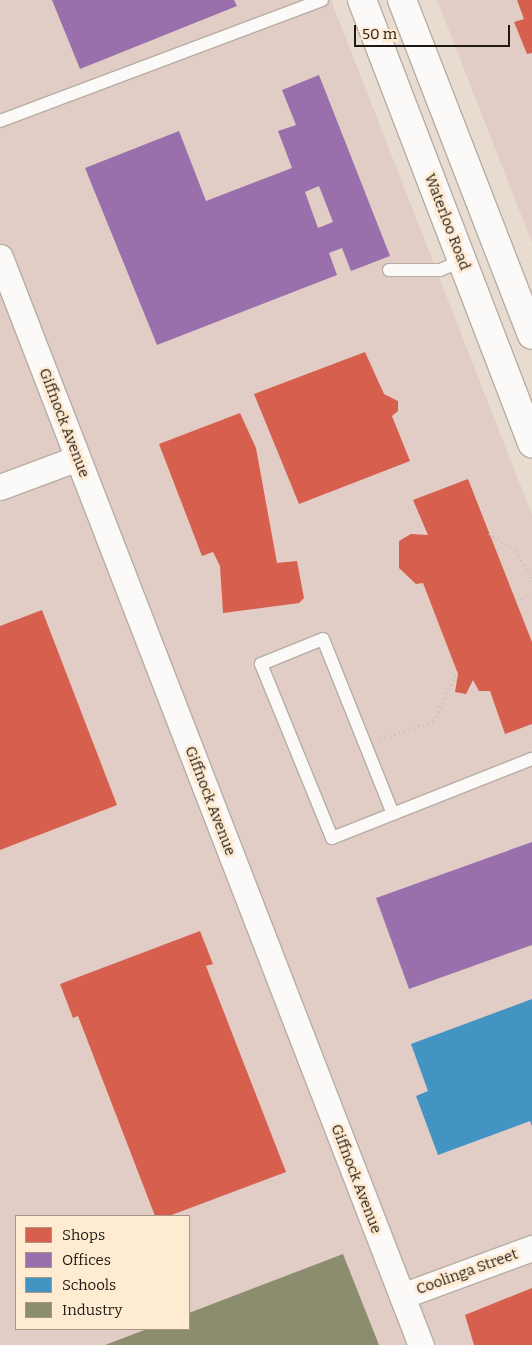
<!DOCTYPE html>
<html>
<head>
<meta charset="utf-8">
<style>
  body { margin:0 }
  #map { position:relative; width:532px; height:1345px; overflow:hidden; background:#e8dcd0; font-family:Bitter,serif }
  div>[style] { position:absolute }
  .commercial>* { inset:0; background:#e1cdc5 }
  .shops>* { inset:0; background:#d6604d }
  .offices>* { inset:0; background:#9970ab }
  .schools>* { inset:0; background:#4393c3 }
  .industry>* { inset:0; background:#8c8c6e }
  .path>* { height:3px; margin-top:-1.5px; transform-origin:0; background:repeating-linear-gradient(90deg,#c3bfba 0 1px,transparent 0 5px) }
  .roads { filter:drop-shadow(1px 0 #b6ada3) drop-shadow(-1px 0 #b6ada3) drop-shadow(0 1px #b6ada3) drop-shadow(0 -1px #b6ada3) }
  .service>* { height:12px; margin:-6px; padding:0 6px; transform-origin:6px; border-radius:6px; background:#fcfaf8 }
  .minor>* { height:25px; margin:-12.5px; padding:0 12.5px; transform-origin:12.5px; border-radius:12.5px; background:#fcfaf8 }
  .tertiary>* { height:28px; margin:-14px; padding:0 14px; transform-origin:14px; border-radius:14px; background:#fcfaf8 }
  span { translate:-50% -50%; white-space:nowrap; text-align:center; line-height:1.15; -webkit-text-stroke:5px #ffead2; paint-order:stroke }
  .street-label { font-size:15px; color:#201911 }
  .legend { position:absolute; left:15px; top:1215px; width:175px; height:115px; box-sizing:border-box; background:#ffead2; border:1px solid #a69685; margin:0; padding:6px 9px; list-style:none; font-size:15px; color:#201911 }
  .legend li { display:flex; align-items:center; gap:10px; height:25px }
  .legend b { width:25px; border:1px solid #a69685 }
  .scale { position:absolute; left:354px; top:25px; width:156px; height:22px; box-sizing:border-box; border:2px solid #201911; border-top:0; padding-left:6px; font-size:15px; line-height:18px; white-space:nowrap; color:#201911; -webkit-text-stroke:4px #ffead2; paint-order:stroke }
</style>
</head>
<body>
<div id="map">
  <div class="commercial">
    <i style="clip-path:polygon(evenodd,0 0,331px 0,532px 515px,532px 1345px,0 1345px,0 0,16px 1216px,189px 1216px,189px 1329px,16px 1329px,16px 1216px)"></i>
    <i style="clip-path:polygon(437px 0,532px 0,532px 243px)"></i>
  </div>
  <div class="shops">
    <i style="clip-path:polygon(517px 0,532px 0,532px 53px,527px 54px,514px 22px,524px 19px)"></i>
    <i style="clip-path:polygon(365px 352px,384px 394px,398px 401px,398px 411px,392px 416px,410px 461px,299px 504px,254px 394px)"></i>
    <i style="clip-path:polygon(240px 413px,256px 448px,277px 563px,297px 561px,304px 598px,299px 603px,223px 613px,220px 566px,213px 552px,202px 556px,159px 444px)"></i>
    <i style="clip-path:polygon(468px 479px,532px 642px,532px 724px,505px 734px,490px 691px,479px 691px,473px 680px,466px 694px,455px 692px,458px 674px,423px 583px,416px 584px,399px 568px,399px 541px,411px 534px,428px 535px,413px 500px)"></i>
    <i style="clip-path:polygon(42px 610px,117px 805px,0 850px,0 626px)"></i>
    <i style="clip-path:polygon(200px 931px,213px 964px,206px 966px,286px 1172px,169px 1216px,155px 1216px,78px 1016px,73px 1018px,60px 984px)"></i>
    <i style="clip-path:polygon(532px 1288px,532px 1345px,474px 1345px,465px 1315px)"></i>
  </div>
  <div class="offices">
    <i style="clip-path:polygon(52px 0,234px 0,237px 6px,80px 69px)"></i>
    <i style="clip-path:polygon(evenodd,319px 75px,390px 256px,351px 271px,342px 248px,329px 253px,337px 275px,157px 345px,85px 168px,179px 131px,206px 201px,292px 168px,278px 131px,296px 125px,282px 90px,319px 75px,319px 186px,333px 222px,318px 228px,305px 192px,319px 186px)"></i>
    <i style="clip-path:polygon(532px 842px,532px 945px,409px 989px,376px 898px)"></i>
  </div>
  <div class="schools">
    <i style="clip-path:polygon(532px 999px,532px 1126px,530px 1121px,438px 1155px,416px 1096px,428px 1091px,411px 1044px)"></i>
  </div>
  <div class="industry">
    <i style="clip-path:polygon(343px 1254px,379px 1345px,105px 1345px,147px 1329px,189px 1329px,189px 1313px)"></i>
  </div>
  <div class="path">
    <i style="left:489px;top:533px;width:32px;rotate:34deg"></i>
    <i style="left:516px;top:551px;width:32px;rotate:60deg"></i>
    <i style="left:516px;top:600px;width:17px;rotate:-21deg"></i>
    <i style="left:380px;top:739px;width:57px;rotate:-18.4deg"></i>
    <i style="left:434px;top:721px;width:55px;rotate:-65.3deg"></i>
  </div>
  <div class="roads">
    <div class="service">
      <i style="left:0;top:121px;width:344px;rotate:-20.6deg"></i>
      <i style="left:389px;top:270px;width:51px"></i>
      <i style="left:440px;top:270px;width:23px;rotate:-23deg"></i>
      <i style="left:393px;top:814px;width:188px;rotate:-111.8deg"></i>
      <i style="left:323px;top:639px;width:67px;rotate:158deg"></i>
      <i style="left:261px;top:664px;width:188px;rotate:67.8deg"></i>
      <i style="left:332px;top:838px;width:215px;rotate:-21.6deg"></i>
    </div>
    <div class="minor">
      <i style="left:0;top:257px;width:1167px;rotate:68.85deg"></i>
      <i style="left:0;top:487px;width:83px;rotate:-20.4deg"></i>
      <i style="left:402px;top:1296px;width:139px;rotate:-20.3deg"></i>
    </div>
    <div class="tertiary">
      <i style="left:362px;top:0;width:475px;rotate:69deg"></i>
      <i style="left:402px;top:0;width:359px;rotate:68.8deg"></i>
    </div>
  </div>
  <div class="street-label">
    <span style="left:447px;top:222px;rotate:69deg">Waterloo Road</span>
    <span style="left:64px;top:423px;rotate:69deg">Giffnock Avenue</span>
    <span style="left:210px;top:801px;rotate:69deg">Giffnock Avenue</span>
    <span style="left:356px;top:1179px;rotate:69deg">Giffnock Avenue</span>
    <span style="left:467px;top:1272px;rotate:-20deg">Coolinga Street</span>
  </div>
  <ul class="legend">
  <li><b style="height:14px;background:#d6604d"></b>Shops</li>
  <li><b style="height:14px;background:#9970ab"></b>Offices</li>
  <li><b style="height:14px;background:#4393c3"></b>Schools</li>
  <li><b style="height:14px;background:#8c8c6e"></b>Industry</li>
  </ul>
  <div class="scale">50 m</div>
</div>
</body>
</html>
